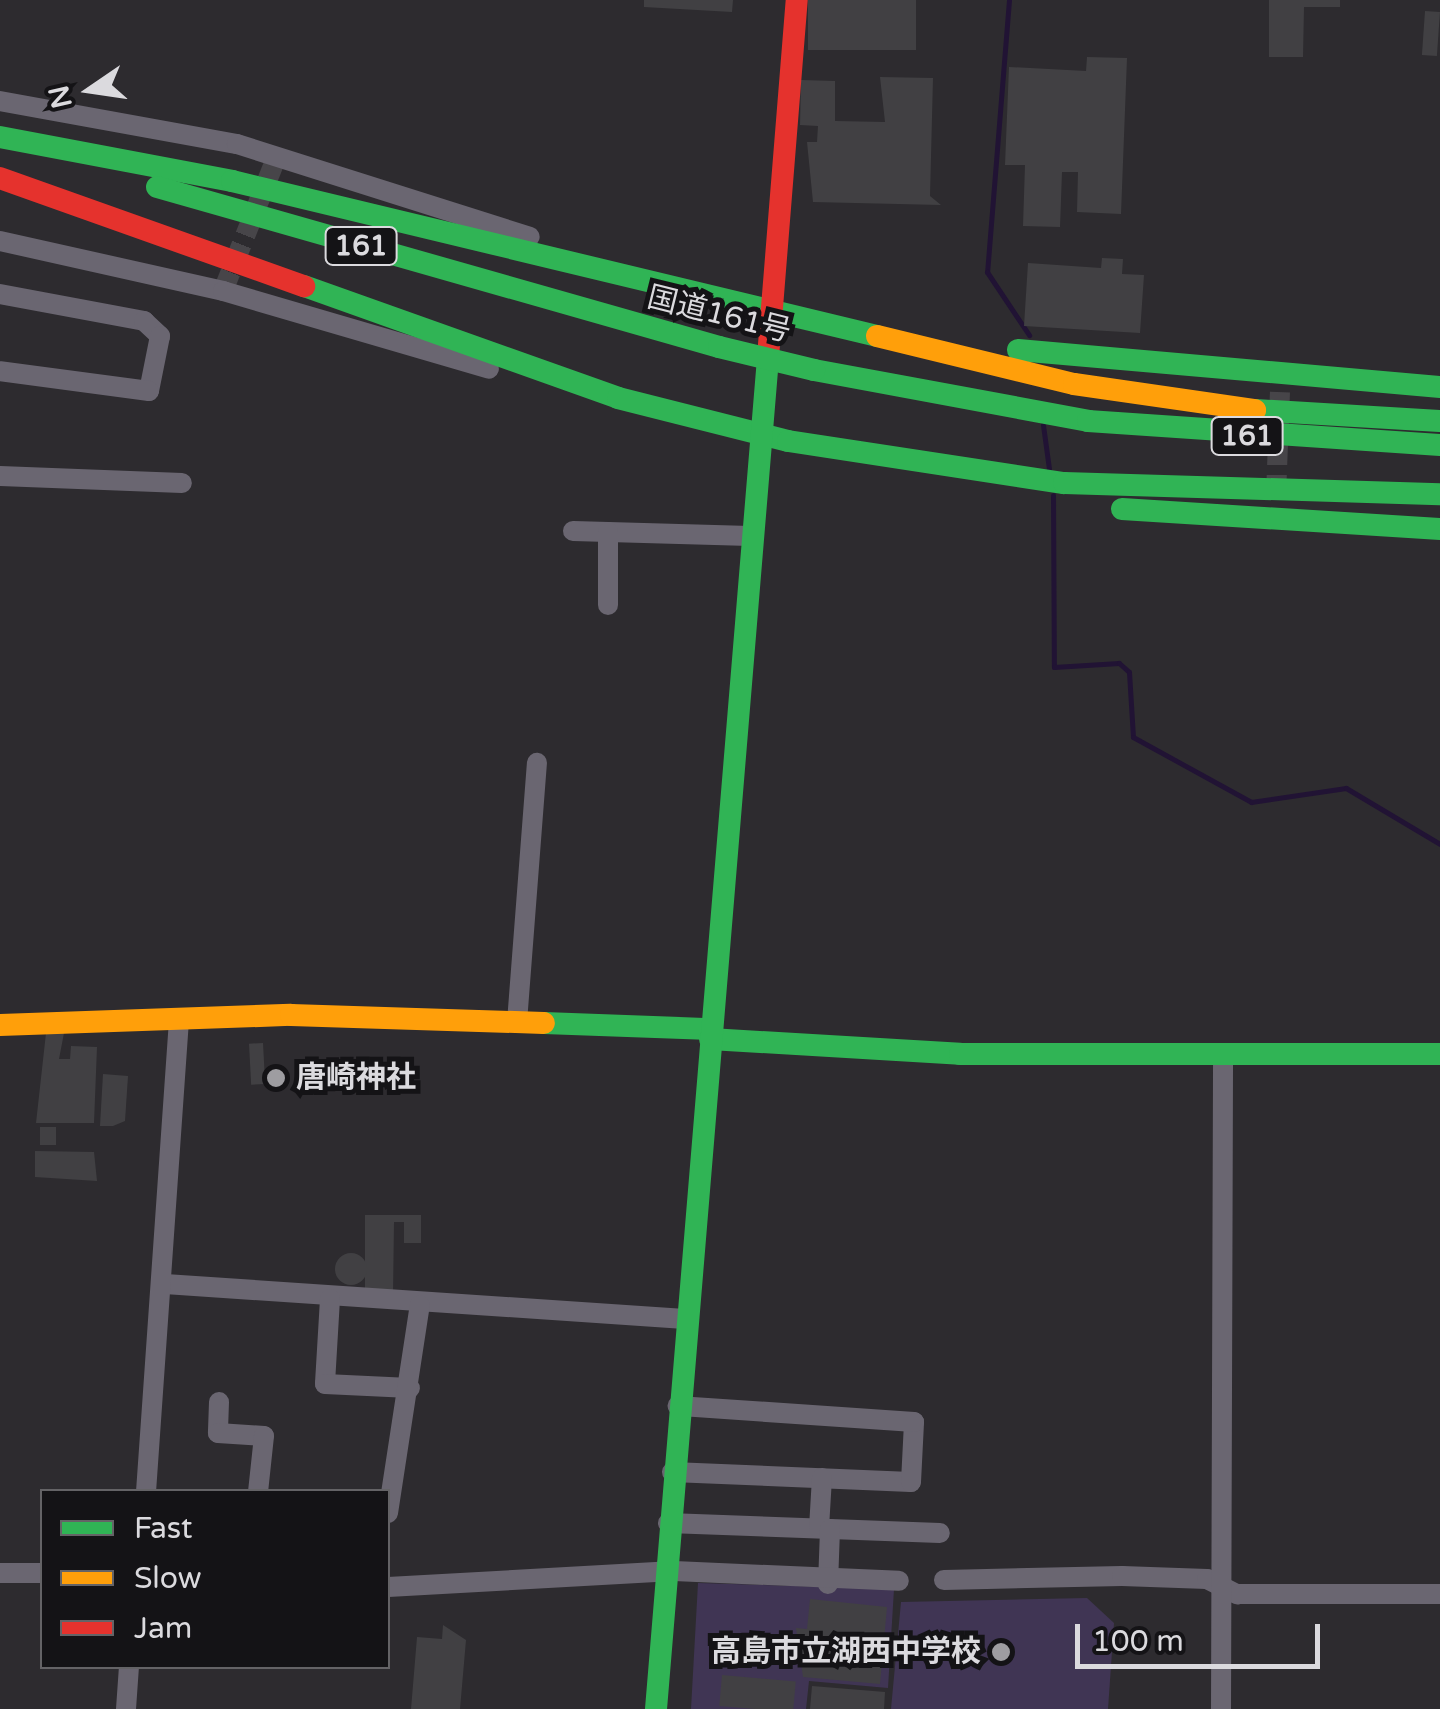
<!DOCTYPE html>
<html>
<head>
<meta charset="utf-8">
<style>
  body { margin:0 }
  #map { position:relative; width:1440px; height:1709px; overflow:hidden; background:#2d2b2f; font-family:"Varela Round","Noto Sans JP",sans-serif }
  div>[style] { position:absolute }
  .green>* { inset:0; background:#403554 }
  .stream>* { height:5px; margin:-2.5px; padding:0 2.5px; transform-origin:2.5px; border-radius:2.5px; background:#211334 }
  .building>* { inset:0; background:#414043; transform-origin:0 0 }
  .round { border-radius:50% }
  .street-tunnel>* { height:20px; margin-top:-10px; transform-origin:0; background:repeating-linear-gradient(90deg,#474549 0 20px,transparent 0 30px) }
  .street>* { height:20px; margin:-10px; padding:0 10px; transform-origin:10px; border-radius:10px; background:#6a6671 }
  .fast>* { height:22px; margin:-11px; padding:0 11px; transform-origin:11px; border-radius:11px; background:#30b455 }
  .slow>* { height:22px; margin:-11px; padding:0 11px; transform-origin:11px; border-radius:11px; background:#ff9f0a }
  .jam>* { height:22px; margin:-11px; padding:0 11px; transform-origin:11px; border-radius:11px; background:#e5322d }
  .fast-bridge>* { height:22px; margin:-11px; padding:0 11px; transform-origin:11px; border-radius:11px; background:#30b455 }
  .dots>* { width:28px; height:28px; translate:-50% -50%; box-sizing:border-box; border:5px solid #141316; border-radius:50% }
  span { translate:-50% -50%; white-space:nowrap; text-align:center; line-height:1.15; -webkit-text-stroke:10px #141316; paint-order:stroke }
  .shield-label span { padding:2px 8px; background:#141316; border:2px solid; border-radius:8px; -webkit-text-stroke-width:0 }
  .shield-label { font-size:28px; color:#dbdade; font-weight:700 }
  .street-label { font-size:30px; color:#dbdade }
  .poi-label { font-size:30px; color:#dbdade; font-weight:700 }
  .left { translate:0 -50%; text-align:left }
  .right { translate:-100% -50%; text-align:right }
  .legend { position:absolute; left:40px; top:1489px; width:350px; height:180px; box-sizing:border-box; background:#141316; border:2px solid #646366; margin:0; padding:12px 18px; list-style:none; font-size:30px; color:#dbdade }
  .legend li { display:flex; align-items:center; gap:20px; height:50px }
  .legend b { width:50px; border:2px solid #646366 }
  .north { position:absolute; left:40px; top:40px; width:100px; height:100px; -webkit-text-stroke:8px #141316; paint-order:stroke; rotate:257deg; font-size:28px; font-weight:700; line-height:40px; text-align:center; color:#dbdade }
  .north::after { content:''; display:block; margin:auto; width:35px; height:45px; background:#dbdade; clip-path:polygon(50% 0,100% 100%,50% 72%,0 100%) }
  .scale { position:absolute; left:1075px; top:1624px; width:245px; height:45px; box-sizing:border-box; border:5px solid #dbdade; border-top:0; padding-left:12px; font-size:30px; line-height:35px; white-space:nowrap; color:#dbdade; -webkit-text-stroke:8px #141316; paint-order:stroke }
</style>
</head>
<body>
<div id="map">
  <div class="green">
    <i style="clip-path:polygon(698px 1583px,894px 1589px,888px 1688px,809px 1681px,806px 1709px,691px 1709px)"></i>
    <i style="clip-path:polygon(1087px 1598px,1114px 1623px,1108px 1709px,891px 1709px,901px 1602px)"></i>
  </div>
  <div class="stream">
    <i style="left:1009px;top:0;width:273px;rotate:94.6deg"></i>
    <i style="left:987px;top:272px;width:76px;rotate:56.3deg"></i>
    <i style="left:1043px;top:425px;width:44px;rotate:82.2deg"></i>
    <i style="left:1053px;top:495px;width:172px;rotate:89.7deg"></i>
    <i style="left:1054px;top:667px;width:65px;rotate:-3.5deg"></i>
    <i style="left:1119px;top:663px;width:13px;rotate:42deg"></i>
    <i style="left:1129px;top:672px;width:65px;rotate:86.5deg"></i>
    <i style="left:1133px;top:737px;width:135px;rotate:28.8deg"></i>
    <i style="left:1251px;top:802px;width:96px;rotate:-8.4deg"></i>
    <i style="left:1346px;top:788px;width:109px;rotate:30.8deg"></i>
  </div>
  <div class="building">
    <i style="clip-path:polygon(644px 0,733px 0,732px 12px,644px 7px)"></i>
    <i style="left:808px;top:0;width:108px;height:50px"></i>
    <i style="clip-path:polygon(1269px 0,1340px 0,1340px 7px,1304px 7px,1303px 57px,1269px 57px)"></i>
    <i style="left:1425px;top:11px;width:15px;height:44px;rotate:4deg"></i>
    <i style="clip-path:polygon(1087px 57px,1127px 58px,1121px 214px,1077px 212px,1078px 172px,1062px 172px,1060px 227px,1023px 226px,1025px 165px,1005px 165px,1009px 67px,1086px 71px)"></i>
    <i style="clip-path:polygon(880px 77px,933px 78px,930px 196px,941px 205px,813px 202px,807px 142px,817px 142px,818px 126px,800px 125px,801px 80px,835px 81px,835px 121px,885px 122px)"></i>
    <i style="clip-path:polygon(1102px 258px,1123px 259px,1122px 274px,1144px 275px,1140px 333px,1024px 326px,1028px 263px,1101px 268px)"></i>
    <i style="clip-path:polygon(46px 1033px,64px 1033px,59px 1059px,70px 1059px,71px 1046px,97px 1047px,94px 1123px,36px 1123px)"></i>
    <i style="left:263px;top:1043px;width:41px;height:14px;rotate:87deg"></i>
    <i style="clip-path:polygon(103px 1074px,128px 1076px,125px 1121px,113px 1126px,100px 1126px)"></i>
    <i style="left:40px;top:1127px;width:16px;height:18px"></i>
    <i style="clip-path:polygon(35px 1151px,94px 1152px,97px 1181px,35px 1177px)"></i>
    <i style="clip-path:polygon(365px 1215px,421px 1215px,421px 1243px,404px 1243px,404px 1222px,394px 1222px,393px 1295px,365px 1295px)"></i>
    <i class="round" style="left:335px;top:1253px;width:32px;height:32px"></i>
    <i style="clip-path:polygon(810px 1599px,887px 1607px,880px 1684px,803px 1677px,796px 1628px,807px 1629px)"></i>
    <i style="clip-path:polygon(443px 1625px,466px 1640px,460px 1709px,411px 1709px,417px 1637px,442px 1639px)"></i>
    <i style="left:722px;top:1675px;width:74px;height:31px;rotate:5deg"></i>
    <i style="clip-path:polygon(812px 1686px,885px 1692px,884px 1709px,810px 1709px)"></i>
  </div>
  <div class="street-tunnel">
    <i style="left:223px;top:291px;width:145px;rotate:-68.2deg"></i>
    <i style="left:1276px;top:495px;width:103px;rotate:-87.8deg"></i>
  </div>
  <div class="street">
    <i style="left:0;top:101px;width:241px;rotate:10.3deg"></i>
    <i style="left:237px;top:144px;width:307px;rotate:17.6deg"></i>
    <i style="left:0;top:241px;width:229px;rotate:12.6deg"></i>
    <i style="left:223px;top:291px;width:277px;rotate:16.3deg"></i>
    <i style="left:0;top:294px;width:147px;rotate:10.6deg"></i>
    <i style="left:144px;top:321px;width:22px;rotate:43deg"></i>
    <i style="left:160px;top:336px;width:56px;rotate:101.3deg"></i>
    <i style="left:149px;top:391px;width:150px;rotate:-172.4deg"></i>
    <i style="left:0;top:476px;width:182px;rotate:2.2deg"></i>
    <i style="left:573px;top:531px;width:177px;rotate:1.6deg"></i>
    <i style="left:608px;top:532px;width:73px;rotate:90deg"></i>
    <i style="left:517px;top:1022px;width:260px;rotate:-85.6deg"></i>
    <i style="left:165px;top:1284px;width:521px;rotate:3.85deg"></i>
    <i style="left:330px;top:1299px;width:85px;rotate:93.4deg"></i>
    <i style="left:325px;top:1384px;width:85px;rotate:2.7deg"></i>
    <i style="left:219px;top:1402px;width:31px;rotate:92deg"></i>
    <i style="left:218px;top:1433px;width:46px;rotate:3.7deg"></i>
    <i style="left:264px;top:1436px;width:56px;rotate:96.1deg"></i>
    <i style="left:672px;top:1472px;width:239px;rotate:2.4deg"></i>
    <i style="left:911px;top:1482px;width:60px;rotate:-87.1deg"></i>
    <i style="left:914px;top:1422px;width:237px;rotate:-176.1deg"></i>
    <i style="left:146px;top:1492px;width:472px;rotate:-86deg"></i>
    <i style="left:388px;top:1513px;width:210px;rotate:-81.3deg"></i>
    <i style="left:668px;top:1523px;width:272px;rotate:2.1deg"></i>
    <i style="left:819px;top:1528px;width:50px;rotate:-86.6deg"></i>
    <i style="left:0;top:1573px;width:42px"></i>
    <i style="left:944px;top:1580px;width:178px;rotate:-1.3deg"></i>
    <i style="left:1122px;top:1576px;width:85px;rotate:2deg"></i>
    <i style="left:1207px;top:1579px;width:34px;rotate:27deg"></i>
    <i style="left:1237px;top:1594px;width:203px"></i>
    <i style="left:828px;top:1584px;width:55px;rotate:-87.9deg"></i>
    <i style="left:388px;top:1587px;width:286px;rotate:-3.2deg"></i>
    <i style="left:674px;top:1571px;width:225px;rotate:2.5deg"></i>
    <i style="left:126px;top:1709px;width:43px;rotate:-86deg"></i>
    <i style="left:1221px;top:1709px;width:654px;rotate:-89.82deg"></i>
  </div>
  <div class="fast">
    <i style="left:0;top:137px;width:236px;rotate:10.7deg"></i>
    <i style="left:232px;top:181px;width:663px;rotate:13.51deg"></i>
    <i style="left:157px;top:187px;width:584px;rotate:15.89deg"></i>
    <i style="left:304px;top:286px;width:333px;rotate:19.6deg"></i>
    <i style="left:618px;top:398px;width:175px;rotate:14.2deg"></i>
    <i style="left:788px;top:441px;width:279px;rotate:8.7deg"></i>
    <i style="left:1064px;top:483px;width:376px;rotate:1.7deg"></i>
    <i style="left:1018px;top:350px;width:424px;rotate:5deg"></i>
    <i style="left:814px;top:370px;width:279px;rotate:10.5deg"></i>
    <i style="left:1088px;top:421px;width:353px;rotate:3.9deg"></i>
    <i style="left:1255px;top:410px;width:185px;rotate:3.4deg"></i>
    <i style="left:1122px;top:509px;width:319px;rotate:3.6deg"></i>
    <i style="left:544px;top:1023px;width:167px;rotate:2.1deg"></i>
    <i style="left:710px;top:1039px;width:250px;rotate:3.4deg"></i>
    <i style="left:960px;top:1054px;width:480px"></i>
    <i style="left:656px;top:1709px;width:1357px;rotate:-85.26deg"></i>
  </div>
  <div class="slow">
    <i style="left:877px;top:336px;width:203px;rotate:13.7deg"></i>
    <i style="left:1074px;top:384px;width:183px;rotate:8.2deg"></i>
    <i style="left:0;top:1025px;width:291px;rotate:-2deg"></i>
    <i style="left:291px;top:1015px;width:253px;rotate:1.8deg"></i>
  </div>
  <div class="jam">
    <i style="left:0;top:178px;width:323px;rotate:19.6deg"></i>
    <i style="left:768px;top:357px;width:358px;rotate:-85.4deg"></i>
  </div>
  <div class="fast-bridge">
    <i style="left:719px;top:347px;width:98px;rotate:13.6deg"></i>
  </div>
  <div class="dots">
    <i style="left:276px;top:1078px;background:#9e9da1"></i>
    <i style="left:1001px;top:1652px;background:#9e9da1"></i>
  </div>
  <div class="shield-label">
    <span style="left:361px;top:246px">161</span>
    <span style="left:1247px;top:436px">161</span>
  </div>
  <div class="street-label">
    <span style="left:719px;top:315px;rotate:14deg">国道161号</span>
  </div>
  <div class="poi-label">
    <span class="left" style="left:296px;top:1078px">唐崎神社</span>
    <span class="right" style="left:981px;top:1652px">高島市立湖西中学校</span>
  </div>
  <ul class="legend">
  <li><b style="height:12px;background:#30b455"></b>Fast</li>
  <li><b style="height:12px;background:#ff9f0a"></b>Slow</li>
  <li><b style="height:12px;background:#e5322d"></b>Jam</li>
  </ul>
  <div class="north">N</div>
  <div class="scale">100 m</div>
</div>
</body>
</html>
